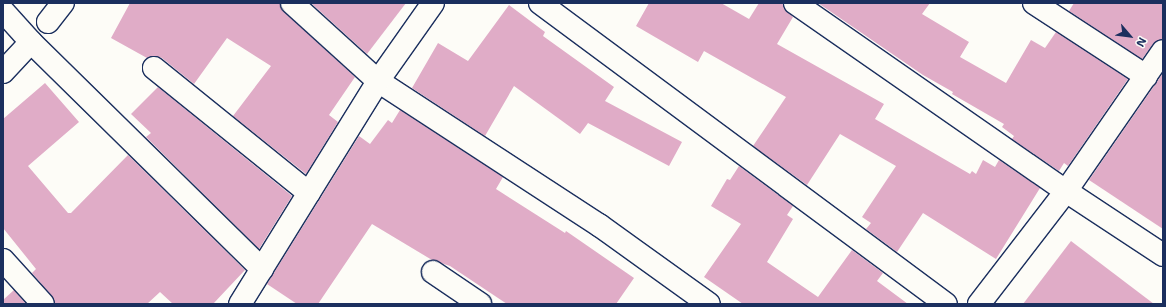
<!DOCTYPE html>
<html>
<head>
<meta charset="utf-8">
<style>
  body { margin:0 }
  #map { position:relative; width:1166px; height:307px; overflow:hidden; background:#fdfcf7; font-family:"Shantell Sans",sans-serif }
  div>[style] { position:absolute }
  .building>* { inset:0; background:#e0acc7 }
  .roads { filter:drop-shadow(1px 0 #1b2f5e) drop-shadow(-1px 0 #1b2f5e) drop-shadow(0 1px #1b2f5e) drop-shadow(0 -1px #1b2f5e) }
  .minor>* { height:22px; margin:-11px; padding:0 11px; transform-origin:11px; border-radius:11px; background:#fdfcf7 }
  span { translate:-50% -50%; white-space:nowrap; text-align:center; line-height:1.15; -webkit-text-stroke:3px #fdfcf7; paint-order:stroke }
  .frame { position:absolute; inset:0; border:4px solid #1b2f5e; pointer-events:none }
  .north { position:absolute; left:1110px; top:16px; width:40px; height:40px; -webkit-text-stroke:3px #fdfcf7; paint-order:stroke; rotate:118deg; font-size:11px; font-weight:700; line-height:16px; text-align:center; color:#1b2f5e }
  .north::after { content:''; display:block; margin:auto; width:14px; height:18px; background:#1b2f5e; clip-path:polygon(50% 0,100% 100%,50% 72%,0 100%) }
</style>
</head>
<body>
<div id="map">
  <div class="building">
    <i style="clip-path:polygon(130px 3px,280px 3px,284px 12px,355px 77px,329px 115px,338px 122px,306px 174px,233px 116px,271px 66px,227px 38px,194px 84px,162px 58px,156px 56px,147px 58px,111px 38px)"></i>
    <i style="clip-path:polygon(311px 3px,406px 3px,367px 54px)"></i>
    <i style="clip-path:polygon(649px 3px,721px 3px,749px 19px,759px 3px,783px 3px,784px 9px,793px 17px,777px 44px,884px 104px,875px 119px,970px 174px,972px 171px,976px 174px,983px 160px,995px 167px,999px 160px,1040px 188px,996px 259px,923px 213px,897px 252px,866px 229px,871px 223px,862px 217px,896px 166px,840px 134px,807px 185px,753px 146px,786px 97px,704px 51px,698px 62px,636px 26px)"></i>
    <i style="clip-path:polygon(818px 3px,930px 3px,922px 14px,969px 42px,960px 57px,1006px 83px,1031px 40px,1045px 48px,1056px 32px,1128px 79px,1068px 166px,1064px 163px,1059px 171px,1012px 139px,1014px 136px,1002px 127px,1004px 124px,952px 94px,953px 92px,923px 75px)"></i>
    <i style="clip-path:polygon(1074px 3px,1163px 3px,1163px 39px,1153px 44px,1142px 59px,1069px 11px)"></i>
    <i style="clip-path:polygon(509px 5px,545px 32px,543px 36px,614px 87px,605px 101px,682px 142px,669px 166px,588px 123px,580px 134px,514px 86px,485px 136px,412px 88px,438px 43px,468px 61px)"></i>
    <i style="clip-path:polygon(1163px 73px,1163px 229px,1089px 180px)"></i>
    <i style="clip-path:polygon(45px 83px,79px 122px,28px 166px,68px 213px,71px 213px,128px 155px,245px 270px,213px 304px,173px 304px,160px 292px,147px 304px,55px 304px,52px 296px,32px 273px,36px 269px,3px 228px,3px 119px)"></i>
    <i style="clip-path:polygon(158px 87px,292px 196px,259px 249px,146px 137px,151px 133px,131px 114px)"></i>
    <i style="clip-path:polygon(400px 110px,503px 177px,496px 189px,565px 233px,566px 231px,634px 278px,616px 304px,507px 304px,450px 266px,432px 260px,372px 224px,318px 304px,297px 304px,267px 284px,359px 136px,370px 144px,388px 120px,392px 123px)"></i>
    <i style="clip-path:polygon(739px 166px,793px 206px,787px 215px,793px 219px,767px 262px,818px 297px,852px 250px,883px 273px,877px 281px,908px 304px,743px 304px,704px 277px,741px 224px,711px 206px,727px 179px,730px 180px)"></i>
    <i style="clip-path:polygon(1071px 241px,1154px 304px,1023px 304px)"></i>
    <i style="clip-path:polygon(14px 290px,26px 304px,3px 304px,3px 300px)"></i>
  </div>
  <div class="roads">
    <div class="minor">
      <i style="left:292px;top:3px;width:116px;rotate:42.2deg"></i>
      <i style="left:378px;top:81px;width:264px;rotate:33.1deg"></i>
      <i style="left:599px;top:225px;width:135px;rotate:35.7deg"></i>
      <i style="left:540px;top:3px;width:505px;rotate:36.55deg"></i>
      <i style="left:795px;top:3px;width:330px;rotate:34.8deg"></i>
      <i style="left:1066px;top:191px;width:116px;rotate:33.4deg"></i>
      <i style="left:1034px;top:3px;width:134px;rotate:33.1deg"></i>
      <i style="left:3px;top:11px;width:42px;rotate:47.9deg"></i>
      <i style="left:31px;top:42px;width:324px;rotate:44.5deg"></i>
      <i style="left:48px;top:22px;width:24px;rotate:-52deg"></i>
      <i style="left:154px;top:68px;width:199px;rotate:38.9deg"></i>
      <i style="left:3px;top:72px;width:41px;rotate:-47deg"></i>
      <i style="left:3px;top:260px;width:59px;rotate:47.7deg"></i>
      <i style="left:433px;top:272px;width:57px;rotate:34.2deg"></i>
      <i style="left:240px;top:304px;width:262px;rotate:-58.2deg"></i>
      <i style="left:378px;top:81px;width:95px;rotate:-54.8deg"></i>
      <i style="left:979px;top:304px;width:143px;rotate:-52.4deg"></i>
      <i style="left:1066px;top:191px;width:170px;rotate:-55.3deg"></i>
    </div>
  </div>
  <div class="frame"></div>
  <div class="north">N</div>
</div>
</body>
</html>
